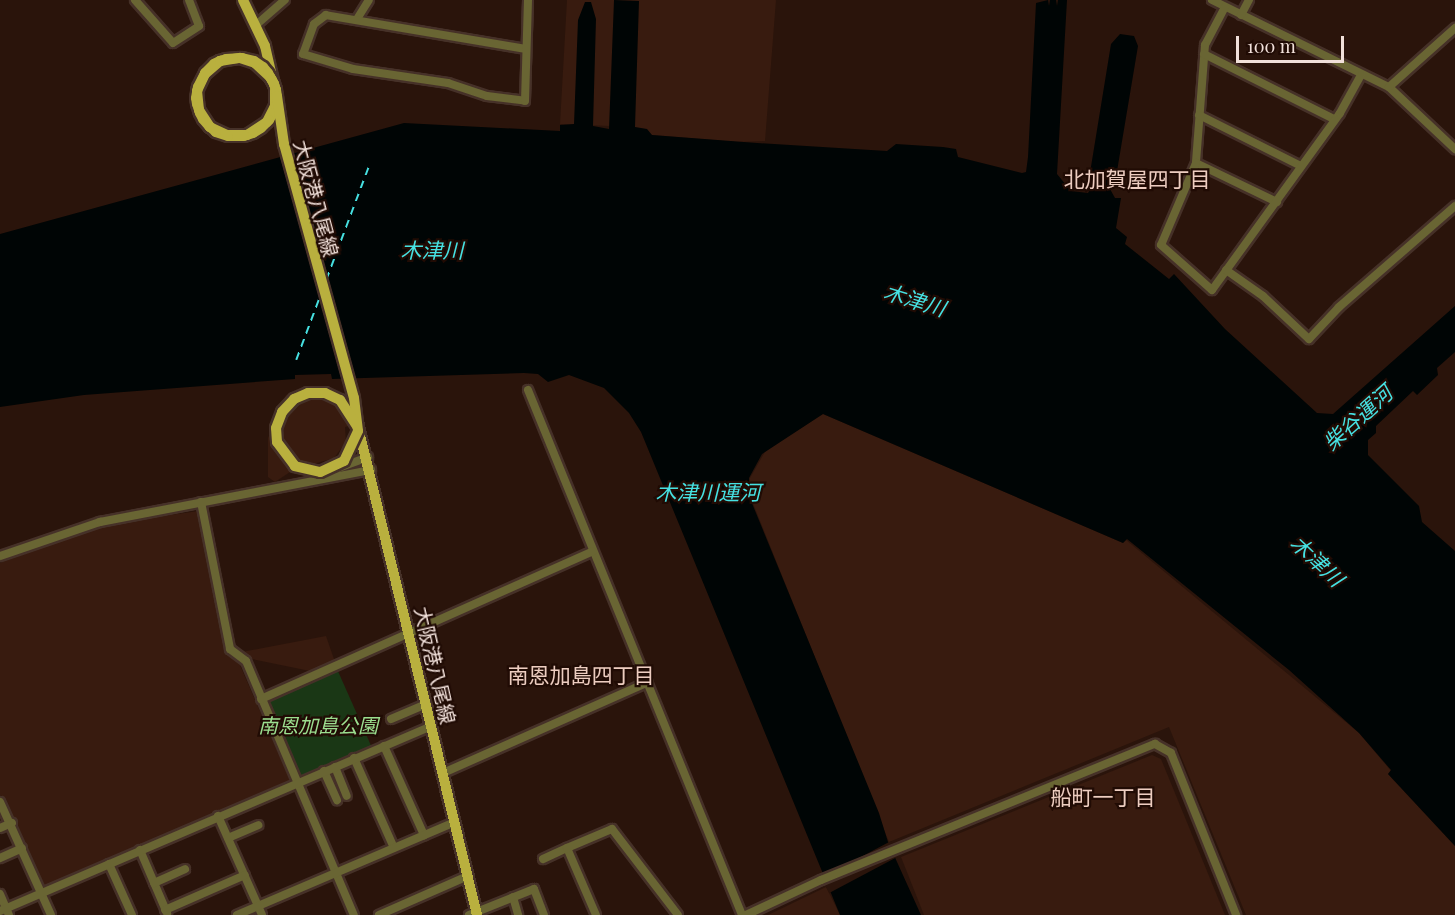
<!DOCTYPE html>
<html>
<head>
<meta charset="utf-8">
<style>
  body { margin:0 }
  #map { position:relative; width:1455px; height:915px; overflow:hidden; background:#2a140b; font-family:"Playfair Display","Noto Sans JP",serif }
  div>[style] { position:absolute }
  .built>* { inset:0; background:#381b0f }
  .green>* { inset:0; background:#1a3715; transform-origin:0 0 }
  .water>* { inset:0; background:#000505 }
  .pier>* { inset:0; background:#2a140b; transform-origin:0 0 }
  .ferry>* { height:1.5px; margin-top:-0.75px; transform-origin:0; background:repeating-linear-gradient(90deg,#46e1e2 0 8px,transparent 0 14px) }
  .roads { filter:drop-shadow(2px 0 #463128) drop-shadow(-2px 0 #463128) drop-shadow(0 2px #463128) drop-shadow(0 -2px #463128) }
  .minor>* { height:8px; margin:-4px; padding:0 4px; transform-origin:4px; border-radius:4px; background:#696533 }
  .major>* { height:10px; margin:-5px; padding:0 5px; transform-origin:5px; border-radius:5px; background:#b9b03e }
  .bridges { filter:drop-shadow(2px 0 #463128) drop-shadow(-2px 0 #463128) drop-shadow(0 2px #463128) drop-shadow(0 -2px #463128) }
  .major-bridge>* { height:10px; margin:-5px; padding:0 5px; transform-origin:5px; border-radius:5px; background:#b9b03e }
  span { translate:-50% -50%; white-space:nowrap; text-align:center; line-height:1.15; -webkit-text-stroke:4.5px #200b04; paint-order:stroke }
  .street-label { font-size:20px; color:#f1e0da }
  .park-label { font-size:20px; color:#9bde8f; font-style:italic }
  .neighbourhood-label { font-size:21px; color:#edcdc0 }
  .water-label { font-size:21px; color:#46e1e2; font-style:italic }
  .scale { position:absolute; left:1236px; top:36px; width:108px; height:27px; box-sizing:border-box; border:3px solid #f1e0da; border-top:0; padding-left:8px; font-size:18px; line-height:21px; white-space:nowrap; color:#f1e0da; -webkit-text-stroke:4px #200b04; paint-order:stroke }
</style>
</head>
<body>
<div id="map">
  <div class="built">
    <i style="clip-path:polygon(567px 0,776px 0,765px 141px,736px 142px,652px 135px,610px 126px,560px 124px)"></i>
    <i style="clip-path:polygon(307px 388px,326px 388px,343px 395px,362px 423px,345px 427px,346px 442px,334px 458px,293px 470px,275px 482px,268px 477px,268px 438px,286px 395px)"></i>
    <i style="clip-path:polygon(823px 414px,1123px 543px,1126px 540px,1359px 733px,1391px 771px,1388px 774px,1455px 846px,1455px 915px,1246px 915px,1169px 727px,889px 842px,750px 496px,750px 478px,766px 450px)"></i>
    <i style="clip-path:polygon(199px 511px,229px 655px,236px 656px,290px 780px,45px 888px,6px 799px,0 795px,0 563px,111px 523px)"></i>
    <i style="clip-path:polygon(326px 636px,335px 662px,310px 671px,247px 658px,242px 652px)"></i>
    <i style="clip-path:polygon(1152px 755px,1161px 759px,1225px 915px,924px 915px,901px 857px)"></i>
    <i style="clip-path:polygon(826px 887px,840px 915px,768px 915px)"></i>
  </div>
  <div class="green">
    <i style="left:337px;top:669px;width:85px;height:78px;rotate:66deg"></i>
  </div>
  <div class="water">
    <i style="clip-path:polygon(614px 0,639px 1px,635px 127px,647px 129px,652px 135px,757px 143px,887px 151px,896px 144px,943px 147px,956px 149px,958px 157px,1022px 173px,1026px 172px,1028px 157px,1036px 3px,1048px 0,1049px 6px,1050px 0,1056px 0,1057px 6px,1058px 0,1067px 0,1057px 174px,1071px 191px,1088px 193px,1091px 188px,1101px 189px,1088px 185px,1111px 44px,1120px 34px,1134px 36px,1138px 46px,1114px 189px,1110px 189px,1115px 198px,1121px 198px,1116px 228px,1127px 237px,1125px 244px,1169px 279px,1174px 274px,1225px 329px,1317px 413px,1333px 414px,1455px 306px,1455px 352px,1437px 368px,1438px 375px,1417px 395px,1413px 391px,1376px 426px,1376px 433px,1368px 440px,1368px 455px,1419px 506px,1422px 522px,1455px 551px,1455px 846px,1388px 774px,1391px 770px,1359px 733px,1289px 670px,1127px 539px,1123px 543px,823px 414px,762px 454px,749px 478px,749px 496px,879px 813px,888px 842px,921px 915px,840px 915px,641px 432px,629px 413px,604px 388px,569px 375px,548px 382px,538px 374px,524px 373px,332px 379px,331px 374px,295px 375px,295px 379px,84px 395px,0 407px,0 234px,404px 123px,560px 131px,560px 125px,574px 124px,578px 20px,585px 2px,591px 2px,596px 19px,593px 126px,609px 129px)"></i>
  </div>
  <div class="pier">
    <i style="left:290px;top:152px;width:238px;height:11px;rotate:74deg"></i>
    <i style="left:891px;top:841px;width:17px;height:79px;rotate:62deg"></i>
  </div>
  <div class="ferry">
    <i style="left:326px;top:280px;width:120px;rotate:-69.4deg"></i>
    <i style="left:296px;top:360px;width:68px;rotate:-69.4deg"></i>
  </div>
  <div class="roads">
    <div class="minor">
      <i style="left:135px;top:0;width:57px;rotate:48.5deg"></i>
      <i style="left:173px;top:43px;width:31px;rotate:-33deg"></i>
      <i style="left:199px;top:26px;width:28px;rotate:-111deg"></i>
      <i style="left:1212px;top:0;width:197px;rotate:26.2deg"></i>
      <i style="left:1389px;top:87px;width:91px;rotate:43.2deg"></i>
      <i style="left:1225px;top:7px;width:43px;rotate:117.8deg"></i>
      <i style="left:1205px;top:45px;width:118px;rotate:94.4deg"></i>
      <i style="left:1196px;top:163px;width:90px;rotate:25.7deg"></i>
      <i style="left:1241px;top:15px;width:17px;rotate:-62deg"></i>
      <i style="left:357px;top:19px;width:22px;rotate:-58deg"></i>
      <i style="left:256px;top:25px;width:38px;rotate:-41deg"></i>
      <i style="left:526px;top:49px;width:203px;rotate:-170.4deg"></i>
      <i style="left:326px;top:15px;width:15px;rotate:143deg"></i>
      <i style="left:314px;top:24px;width:32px;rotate:110deg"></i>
      <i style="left:303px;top:54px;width:52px;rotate:16.7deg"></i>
      <i style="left:353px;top:69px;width:96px;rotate:8.4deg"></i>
      <i style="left:448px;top:83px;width:41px;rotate:18.4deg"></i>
      <i style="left:487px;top:96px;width:38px;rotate:7deg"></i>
      <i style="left:525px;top:101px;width:101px;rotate:-88.3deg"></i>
      <i style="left:1204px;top:54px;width:145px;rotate:26.6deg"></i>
      <i style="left:1389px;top:87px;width:89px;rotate:-41.8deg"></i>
      <i style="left:1199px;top:115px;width:114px;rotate:26.6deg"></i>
      <i style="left:1196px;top:163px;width:89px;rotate:113.1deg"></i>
      <i style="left:1161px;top:245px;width:68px;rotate:41.4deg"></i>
      <i style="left:1212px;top:290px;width:218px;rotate:-54.1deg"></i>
      <i style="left:1340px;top:113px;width:43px;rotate:-61.1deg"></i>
      <i style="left:1226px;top:270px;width:45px;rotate:35.1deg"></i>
      <i style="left:1263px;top:296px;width:63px;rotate:43.1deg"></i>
      <i style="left:1309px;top:339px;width:44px;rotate:-46.8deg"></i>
      <i style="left:1339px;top:307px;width:154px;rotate:-41deg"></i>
      <i style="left:528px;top:390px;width:567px;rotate:67.82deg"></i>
      <i style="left:338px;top:468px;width:32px;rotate:-20deg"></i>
      <i style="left:201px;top:502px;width:150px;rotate:78.8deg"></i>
      <i style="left:230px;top:649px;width:20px;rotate:37deg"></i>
      <i style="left:246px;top:661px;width:276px;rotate:67deg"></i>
      <i style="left:0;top:556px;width:106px;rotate:-18.8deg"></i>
      <i style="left:100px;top:522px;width:276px;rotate:-10.9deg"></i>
      <i style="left:261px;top:699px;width:363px;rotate:-24deg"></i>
      <i style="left:391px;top:719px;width:39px;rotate:-23deg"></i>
      <i style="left:384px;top:746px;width:98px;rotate:65.8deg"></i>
      <i style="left:354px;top:758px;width:98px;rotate:66deg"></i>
      <i style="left:335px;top:767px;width:31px;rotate:68deg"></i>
      <i style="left:324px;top:771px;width:32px;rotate:66deg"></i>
      <i style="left:443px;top:773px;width:224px;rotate:-23.9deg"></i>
      <i style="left:0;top:802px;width:124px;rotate:65.7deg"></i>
      <i style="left:218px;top:816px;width:108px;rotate:66deg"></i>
      <i style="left:0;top:828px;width:13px;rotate:-23deg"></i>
      <i style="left:228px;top:838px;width:33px;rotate:-23deg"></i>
      <i style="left:140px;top:850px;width:69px;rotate:66.8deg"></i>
      <i style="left:0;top:858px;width:24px;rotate:-24deg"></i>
      <i style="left:543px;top:859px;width:26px;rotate:-25deg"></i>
      <i style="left:109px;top:864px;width:56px;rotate:65.7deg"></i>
      <i style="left:154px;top:883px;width:34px;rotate:-24deg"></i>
      <i style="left:0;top:894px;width:23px;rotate:67deg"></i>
      <i style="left:513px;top:897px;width:19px;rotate:74deg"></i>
      <i style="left:165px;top:910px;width:87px;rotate:-23.6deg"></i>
      <i style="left:0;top:911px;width:470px;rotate:-23.2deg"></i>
      <i style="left:237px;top:915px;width:237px;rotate:-23.1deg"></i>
      <i style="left:379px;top:915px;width:97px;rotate:-23.7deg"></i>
      <i style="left:469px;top:915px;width:70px;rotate:-21.8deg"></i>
      <i style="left:534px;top:889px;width:28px;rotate:69deg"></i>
      <i style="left:596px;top:915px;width:73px;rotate:-113.4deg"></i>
      <i style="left:567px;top:848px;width:49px;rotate:-22.9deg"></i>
      <i style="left:612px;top:829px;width:108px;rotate:52.5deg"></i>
      <i style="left:746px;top:915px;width:83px;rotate:-25deg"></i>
      <i style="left:821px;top:880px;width:361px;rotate:-22.2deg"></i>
      <i style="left:1155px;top:744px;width:18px;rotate:29deg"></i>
      <i style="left:1171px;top:753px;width:175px;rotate:68.1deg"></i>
    </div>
    <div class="major">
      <i style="left:243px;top:0;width:51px;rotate:64.4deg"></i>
      <i style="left:265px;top:46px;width:39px;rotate:77deg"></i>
      <i style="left:357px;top:423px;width:506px;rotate:76.29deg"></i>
    </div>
  </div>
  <div class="bridges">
    <div class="major-bridge">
      <i style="left:275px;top:90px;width:16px;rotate:90deg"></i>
      <i style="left:275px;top:106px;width:18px;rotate:117deg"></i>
      <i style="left:267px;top:122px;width:24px;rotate:147deg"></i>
      <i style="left:247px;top:135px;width:20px;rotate:180deg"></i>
      <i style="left:227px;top:135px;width:19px;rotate:-155deg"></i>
      <i style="left:210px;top:127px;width:20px;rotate:-123deg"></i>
      <i style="left:199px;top:110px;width:19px;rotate:-96deg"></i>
      <i style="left:197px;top:91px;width:19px;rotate:-65deg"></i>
      <i style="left:205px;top:74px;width:20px;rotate:-41deg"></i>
      <i style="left:220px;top:61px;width:20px;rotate:-9deg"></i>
      <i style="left:240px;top:58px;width:16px;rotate:18deg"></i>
      <i style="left:255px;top:63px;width:21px;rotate:43deg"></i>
      <i style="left:270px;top:77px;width:8px;rotate:60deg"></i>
      <i style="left:274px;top:84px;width:6px;rotate:72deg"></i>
      <i style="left:276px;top:90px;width:6px;rotate:90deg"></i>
      <i style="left:276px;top:96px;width:10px;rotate:96deg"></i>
      <i style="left:275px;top:106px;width:7px;rotate:106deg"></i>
      <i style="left:273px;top:113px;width:8px;rotate:120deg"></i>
      <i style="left:269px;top:120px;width:11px;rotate:135deg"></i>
      <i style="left:261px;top:128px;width:9px;rotate:148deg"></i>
      <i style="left:253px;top:133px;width:9px;rotate:162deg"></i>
      <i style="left:244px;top:136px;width:16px;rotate:180deg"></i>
      <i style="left:228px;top:136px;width:13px;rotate:-162deg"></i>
      <i style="left:216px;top:132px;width:9px;rotate:-139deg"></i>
      <i style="left:209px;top:126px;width:9px;rotate:-131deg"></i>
      <i style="left:203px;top:119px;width:7px;rotate:-117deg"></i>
      <i style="left:200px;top:113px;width:9px;rotate:-108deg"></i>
      <i style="left:197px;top:104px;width:6px;rotate:-99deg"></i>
      <i style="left:196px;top:98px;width:11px;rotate:-80deg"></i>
      <i style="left:198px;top:87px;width:16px;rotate:-63deg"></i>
      <i style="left:205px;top:73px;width:13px;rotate:-45deg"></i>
      <i style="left:214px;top:64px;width:7px;rotate:-27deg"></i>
      <i style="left:220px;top:61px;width:6px;rotate:-18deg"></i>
      <i style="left:226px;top:59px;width:16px;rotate:-4deg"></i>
      <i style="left:242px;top:58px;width:12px;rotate:14deg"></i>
      <i style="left:254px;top:61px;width:11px;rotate:34deg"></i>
      <i style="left:263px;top:67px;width:8px;rotate:50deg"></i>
      <i style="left:268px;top:73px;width:8px;rotate:60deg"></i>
      <i style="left:272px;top:80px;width:4px;rotate:63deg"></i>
      <i style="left:274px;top:84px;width:6px;rotate:72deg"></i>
      <i style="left:276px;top:90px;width:6px;rotate:81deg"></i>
      <i style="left:277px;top:96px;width:49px;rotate:81.7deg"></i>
      <i style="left:284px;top:144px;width:263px;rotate:74.6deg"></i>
      <i style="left:354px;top:398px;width:33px;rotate:83deg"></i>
      <i style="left:358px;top:431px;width:33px;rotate:115deg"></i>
      <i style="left:344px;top:461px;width:26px;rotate:155deg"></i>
      <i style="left:320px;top:472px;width:26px;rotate:-167deg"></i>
      <i style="left:295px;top:466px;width:30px;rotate:-127deg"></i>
      <i style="left:277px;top:442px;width:14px;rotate:-94deg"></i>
      <i style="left:276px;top:428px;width:17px;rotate:-69deg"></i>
      <i style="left:282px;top:412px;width:18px;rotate:-47deg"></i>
      <i style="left:294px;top:399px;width:15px;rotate:-23deg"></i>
      <i style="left:308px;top:393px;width:17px"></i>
      <i style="left:325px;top:393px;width:17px;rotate:25deg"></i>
      <i style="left:340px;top:400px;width:31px;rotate:57deg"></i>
    </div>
  </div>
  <div class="street-label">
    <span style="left:317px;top:198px;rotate:75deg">大阪港八尾線</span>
    <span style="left:436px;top:665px;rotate:77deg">大阪港八尾線</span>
  </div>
  <div class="park-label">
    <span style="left:318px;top:724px">南恩加島公園</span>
  </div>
  <div class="neighbourhood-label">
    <span style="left:1137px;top:178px">北加賀屋四丁目</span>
    <span style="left:581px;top:674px">南恩加島四丁目</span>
    <span style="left:1103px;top:796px">船町一丁目</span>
  </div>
  <div class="water-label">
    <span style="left:432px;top:249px">木津川</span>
    <span style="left:915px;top:299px;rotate:17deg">木津川</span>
    <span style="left:1357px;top:417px;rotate:-42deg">柴谷運河</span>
    <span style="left:708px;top:491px">木津川運河</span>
    <span style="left:1318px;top:560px;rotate:43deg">木津川</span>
  </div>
  <div class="scale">100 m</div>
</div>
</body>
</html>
